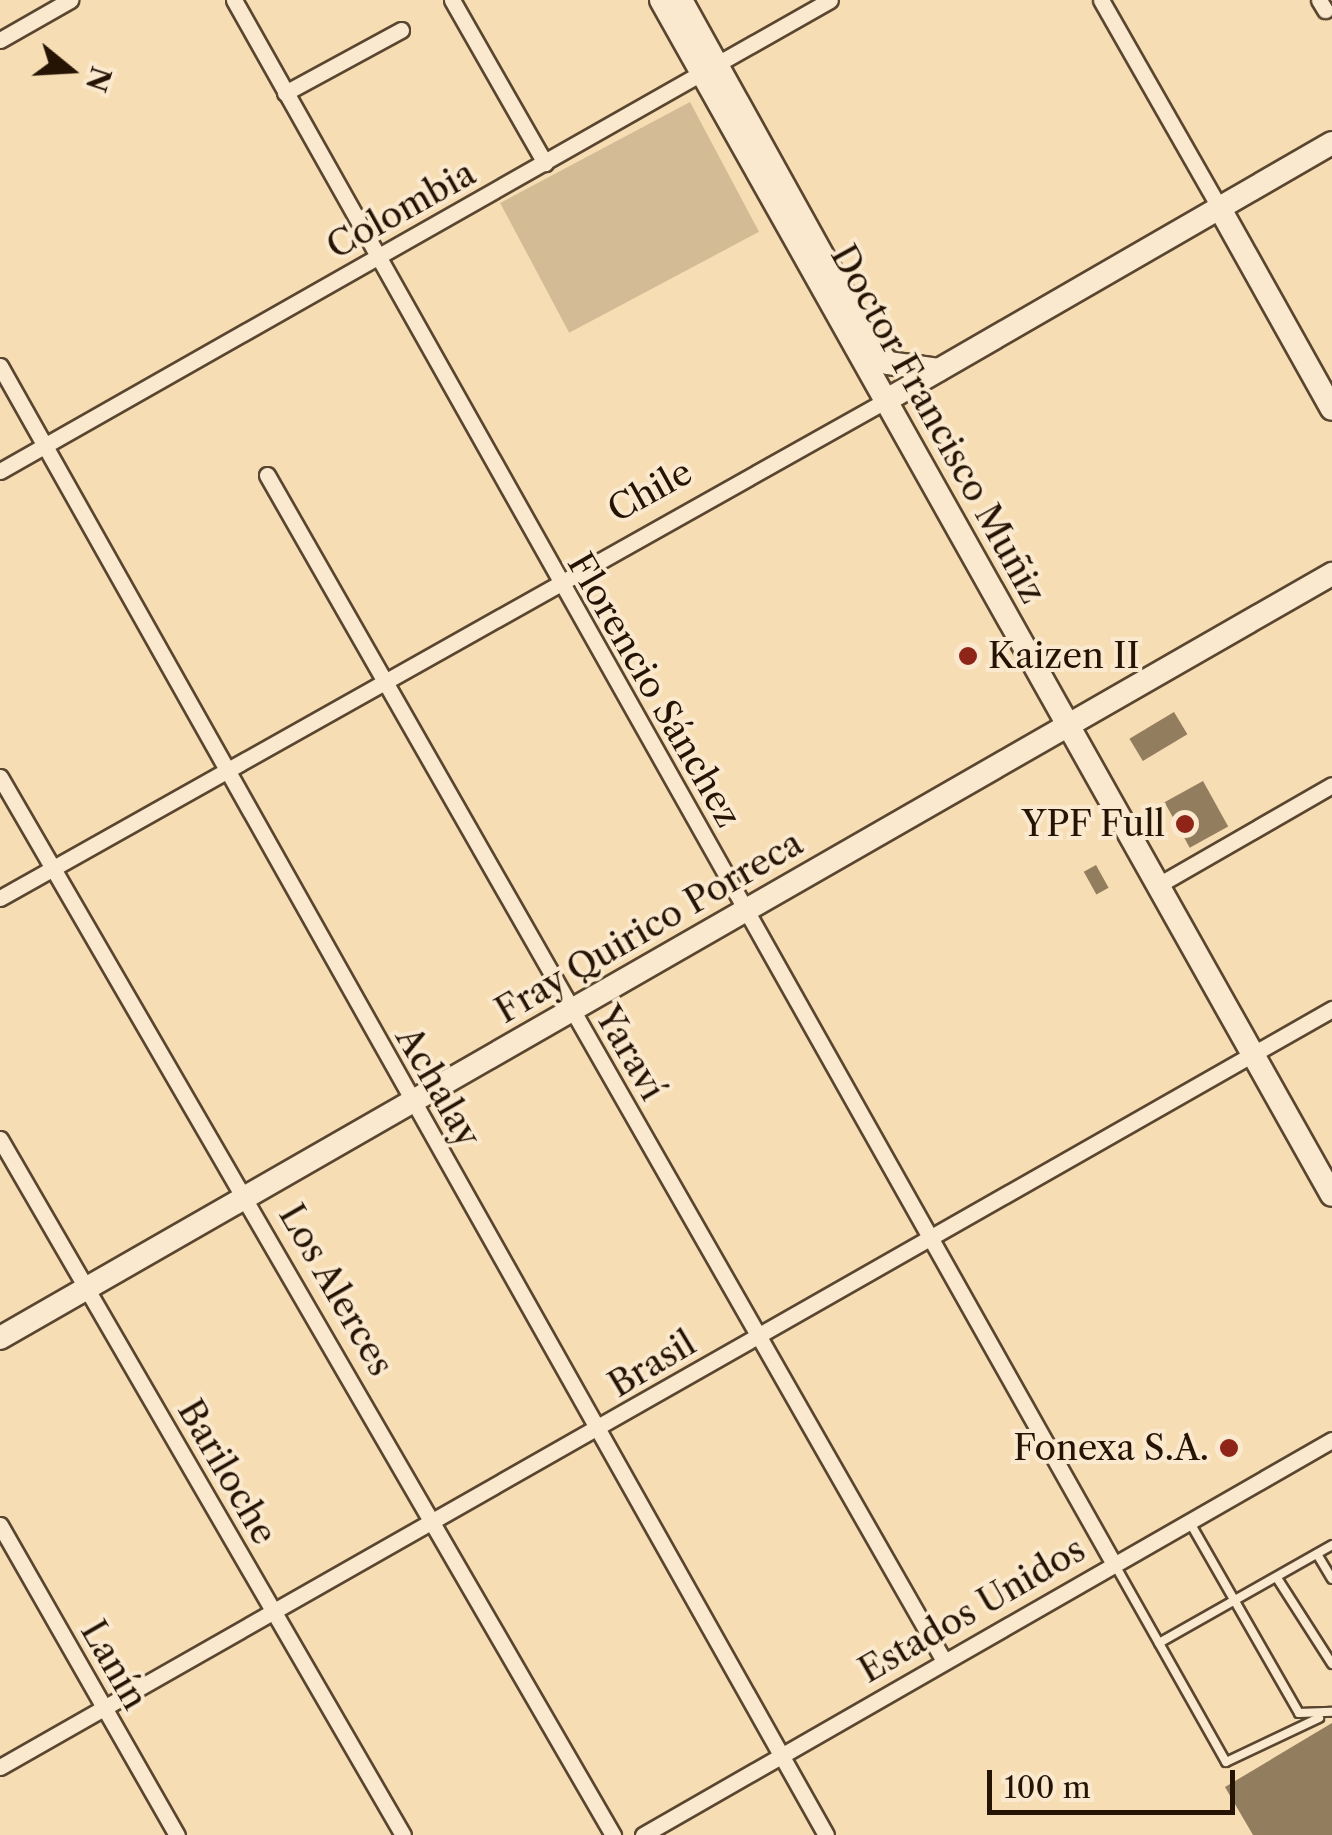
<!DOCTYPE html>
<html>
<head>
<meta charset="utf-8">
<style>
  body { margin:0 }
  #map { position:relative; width:1332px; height:1835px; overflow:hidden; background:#f7ddb3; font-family:"Libre Caslon Text",serif }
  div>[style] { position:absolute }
  .green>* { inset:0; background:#d3bb95; transform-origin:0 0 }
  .building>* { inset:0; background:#927d5f; transform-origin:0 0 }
  .roads { filter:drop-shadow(2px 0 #5a4630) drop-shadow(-2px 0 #5a4630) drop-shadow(0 2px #5a4630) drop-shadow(0 -2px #5a4630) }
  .service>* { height:8px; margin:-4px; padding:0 4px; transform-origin:4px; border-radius:4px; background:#fae9ce }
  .minor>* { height:15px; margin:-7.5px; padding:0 7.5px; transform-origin:7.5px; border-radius:7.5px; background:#fae9ce }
  .secondary>* { height:22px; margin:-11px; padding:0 11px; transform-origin:11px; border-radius:11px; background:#fae9ce }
  .dots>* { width:28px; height:28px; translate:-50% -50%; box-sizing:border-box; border:5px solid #fae9ce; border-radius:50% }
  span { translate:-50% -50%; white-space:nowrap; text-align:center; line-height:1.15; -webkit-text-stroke:8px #fae9ce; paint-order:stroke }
  .street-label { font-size:35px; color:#251404 }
  .poi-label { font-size:35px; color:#251404 }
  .left { translate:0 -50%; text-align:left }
  .right { translate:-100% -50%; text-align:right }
  .north { position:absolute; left:20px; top:20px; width:100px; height:100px; -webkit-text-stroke:8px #fae9ce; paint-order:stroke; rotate:108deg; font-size:28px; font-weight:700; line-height:40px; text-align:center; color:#251404 }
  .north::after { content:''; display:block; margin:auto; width:35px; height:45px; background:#251404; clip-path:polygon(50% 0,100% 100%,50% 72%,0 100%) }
  .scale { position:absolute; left:987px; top:1770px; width:248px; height:45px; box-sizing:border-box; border:5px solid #251404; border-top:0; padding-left:12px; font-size:30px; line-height:35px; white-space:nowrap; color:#251404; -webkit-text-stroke:8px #fae9ce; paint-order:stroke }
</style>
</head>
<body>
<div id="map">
  <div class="green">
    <i style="left:690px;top:102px;width:147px;height:215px;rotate:62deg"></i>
  </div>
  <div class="building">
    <i style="left:1174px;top:712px;width:26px;height:52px;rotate:59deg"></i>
    <i style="left:1203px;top:781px;width:52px;height:44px;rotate:61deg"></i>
    <i style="left:1096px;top:865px;width:26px;height:14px;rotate:61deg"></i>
    <i style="clip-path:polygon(1332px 1723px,1332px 1835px,1253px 1835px,1225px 1787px)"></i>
  </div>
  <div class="roads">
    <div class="service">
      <i style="left:1189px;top:1521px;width:221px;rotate:60.2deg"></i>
      <i style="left:1299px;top:1713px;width:33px;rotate:-2deg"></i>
      <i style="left:1317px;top:1554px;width:29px;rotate:59deg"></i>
      <i style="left:1115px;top:1565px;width:226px;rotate:60.6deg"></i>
      <i style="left:1226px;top:1762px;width:103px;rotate:-25.3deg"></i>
      <i style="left:1277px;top:1578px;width:102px;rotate:57.4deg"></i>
      <i style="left:1159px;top:1643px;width:199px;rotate:-29.5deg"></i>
    </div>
    <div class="minor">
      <i style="left:234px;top:0;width:1795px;rotate:60.64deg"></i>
      <i style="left:452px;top:0;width:188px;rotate:60.3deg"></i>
      <i style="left:1101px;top:0;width:238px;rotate:60.3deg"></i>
      <i style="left:1319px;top:0;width:12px;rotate:59deg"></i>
      <i style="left:0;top:40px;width:81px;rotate:-29.7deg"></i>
      <i style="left:285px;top:93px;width:132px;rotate:-28.5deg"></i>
      <i style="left:0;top:366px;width:1685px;rotate:60.65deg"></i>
      <i style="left:0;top:471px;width:954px;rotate:-29.57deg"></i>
      <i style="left:267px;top:475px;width:1366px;rotate:60.28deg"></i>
      <i style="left:0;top:777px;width:1223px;rotate:59.91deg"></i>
      <i style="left:1160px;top:884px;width:198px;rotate:-29.9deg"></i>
      <i style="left:0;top:898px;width:1015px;rotate:-29.32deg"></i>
      <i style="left:0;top:1139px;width:804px;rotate:59.93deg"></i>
      <i style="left:0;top:1525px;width:357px;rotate:60.3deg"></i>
      <i style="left:0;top:1767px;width:1533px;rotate:-29.64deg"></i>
      <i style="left:643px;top:1835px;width:794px;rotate:-29.83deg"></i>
    </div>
    <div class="secondary">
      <i style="left:661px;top:0;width:1370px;rotate:60.69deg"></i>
      <i style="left:681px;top:0;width:390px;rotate:61deg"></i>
      <i style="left:870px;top:341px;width:28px;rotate:51deg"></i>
      <i style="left:888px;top:363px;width:51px;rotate:7.8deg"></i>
      <i style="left:1219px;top:207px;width:231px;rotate:60.8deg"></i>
      <i style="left:885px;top:401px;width:516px;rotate:-29.99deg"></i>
      <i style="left:0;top:1338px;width:1536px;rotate:-29.84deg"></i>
    </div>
  </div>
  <div class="dots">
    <i style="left:968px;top:656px;background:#8f2418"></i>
    <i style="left:1185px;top:824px;background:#8f2418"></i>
    <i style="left:1229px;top:1448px;background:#8f2418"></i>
  </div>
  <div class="street-label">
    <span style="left:401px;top:210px;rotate:-29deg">Colombia</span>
    <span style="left:938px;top:424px;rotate:61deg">Doctor Francisco Muñiz</span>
    <span style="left:650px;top:491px;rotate:-29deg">Chile</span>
    <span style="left:654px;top:690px;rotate:60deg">Florencio Sánchez</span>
    <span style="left:649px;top:927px;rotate:-30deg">Fray Quirico Porreca</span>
    <span style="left:630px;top:1053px;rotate:60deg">Yaraví</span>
    <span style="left:438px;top:1087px;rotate:60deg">Achalay</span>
    <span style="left:336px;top:1290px;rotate:60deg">Los Alerces</span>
    <span style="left:652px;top:1364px;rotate:-31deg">Brasil</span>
    <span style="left:227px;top:1472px;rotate:60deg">Bariloche</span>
    <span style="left:972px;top:1610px;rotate:-30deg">Estados Unidos</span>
    <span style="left:114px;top:1665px;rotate:60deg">Lanín</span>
  </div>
  <div class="poi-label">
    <span class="left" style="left:988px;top:656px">Kaizen II</span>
    <span class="right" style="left:1165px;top:824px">YPF Full</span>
    <span class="right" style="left:1209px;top:1448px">Fonexa S.A.</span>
  </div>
  <div class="north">N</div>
  <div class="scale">100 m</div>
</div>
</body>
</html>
